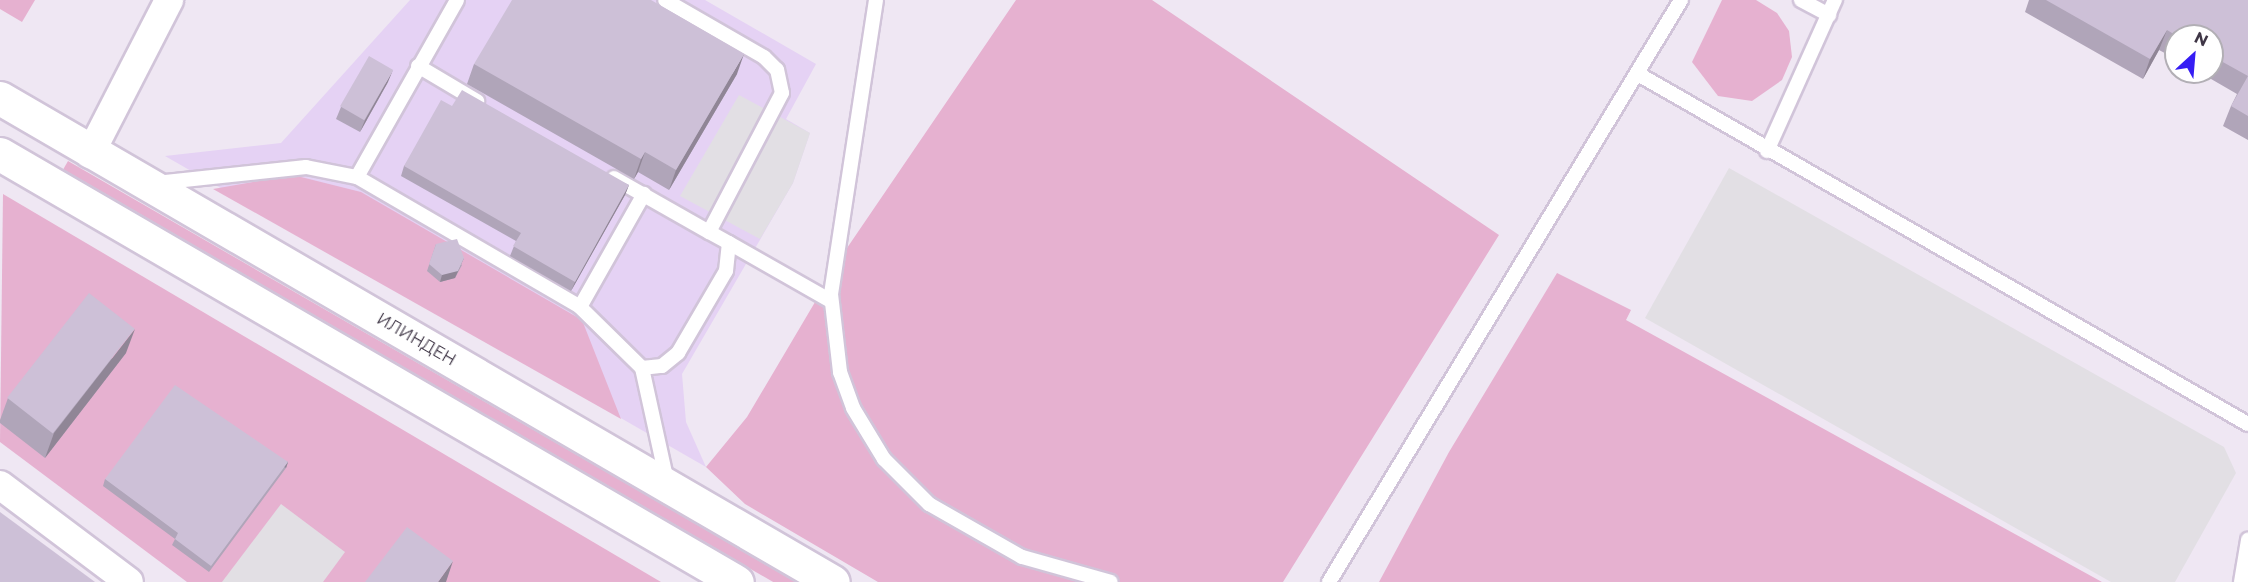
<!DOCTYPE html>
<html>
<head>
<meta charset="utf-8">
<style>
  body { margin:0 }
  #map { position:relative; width:2248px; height:582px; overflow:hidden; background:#efe7f3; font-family:Montserrat,sans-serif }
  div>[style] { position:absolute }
  .commercial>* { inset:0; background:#e5d2f4 }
  .green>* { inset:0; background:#e6b1d0; transform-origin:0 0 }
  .parking>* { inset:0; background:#e2dfe4 }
  .roads { filter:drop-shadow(2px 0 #d1c4d9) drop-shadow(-2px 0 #d1c4d9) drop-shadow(0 2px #d1c4d9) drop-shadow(0 -2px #d1c4d9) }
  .service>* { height:14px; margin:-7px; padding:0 7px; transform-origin:7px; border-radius:7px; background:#fff }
  .minor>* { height:28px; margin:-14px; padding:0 14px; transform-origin:14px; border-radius:14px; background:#fff }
  .tertiary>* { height:33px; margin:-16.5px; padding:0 16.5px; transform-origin:16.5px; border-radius:16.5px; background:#fff }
  .wall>* { inset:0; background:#b0a5b9 }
  .shaded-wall>* { inset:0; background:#908696; transform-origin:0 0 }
  .building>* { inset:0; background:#cdc0d7; transform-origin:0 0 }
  span { translate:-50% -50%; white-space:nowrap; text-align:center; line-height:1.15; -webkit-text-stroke:5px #fff; paint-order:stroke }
  .street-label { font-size:16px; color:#3f3646 }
  .north { position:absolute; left:2164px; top:24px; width:60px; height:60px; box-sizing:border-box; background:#fff; border:2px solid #b2afb5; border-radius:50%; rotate:26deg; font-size:16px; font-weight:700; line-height:24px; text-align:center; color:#3f3646 }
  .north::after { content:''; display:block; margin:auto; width:21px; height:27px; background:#361df4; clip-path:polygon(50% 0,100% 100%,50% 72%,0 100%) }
</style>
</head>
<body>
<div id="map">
  <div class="commercial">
    <i style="clip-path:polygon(410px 0,705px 0,816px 64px,786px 119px,810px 133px,793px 183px,682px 374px,686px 422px,706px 467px,165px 156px,281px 143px)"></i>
  </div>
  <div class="green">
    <i style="clip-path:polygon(0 0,35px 0,22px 22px,0 9px)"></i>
    <i style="clip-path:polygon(1016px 0,1152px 0,1499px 235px,1283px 582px,878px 582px,745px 504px,706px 467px,747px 417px,847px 248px)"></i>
    <i style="clip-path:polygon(1722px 0,1756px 0,1777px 13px,1789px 31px,1792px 57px,1782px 80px,1752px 101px,1718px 96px,1692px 62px)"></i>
    <i style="left:68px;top:161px;width:842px;height:12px;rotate:30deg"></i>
    <i style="clip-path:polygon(293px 175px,361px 192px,582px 320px,621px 419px,213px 189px)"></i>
    <i style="clip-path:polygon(3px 194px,661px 582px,187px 582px,0 442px)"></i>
    <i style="clip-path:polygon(1557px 273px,1631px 310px,1626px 320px,2102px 582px,1379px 582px,1449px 452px)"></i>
  </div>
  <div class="parking">
    <i style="clip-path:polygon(739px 95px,810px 133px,793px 183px,760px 239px,680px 196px)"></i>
    <i style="clip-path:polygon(1729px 168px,2224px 447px,2236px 473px,2175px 582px,2111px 582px,1645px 318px)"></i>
    <i style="clip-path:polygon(281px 504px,345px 552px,323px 582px,222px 582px)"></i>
  </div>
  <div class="roads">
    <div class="service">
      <i style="left:876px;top:0;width:297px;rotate:98.7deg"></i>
      <i style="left:831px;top:294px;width:79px;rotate:83.4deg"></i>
      <i style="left:840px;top:372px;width:38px;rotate:70deg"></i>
      <i style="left:853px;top:408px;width:60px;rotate:58.7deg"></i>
      <i style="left:884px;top:459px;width:64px;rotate:45deg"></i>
      <i style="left:929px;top:504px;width:107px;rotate:29.7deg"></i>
      <i style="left:1022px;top:557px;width:92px;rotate:15.7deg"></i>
      <i style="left:1801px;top:0;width:32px;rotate:28deg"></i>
      <i style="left:418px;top:66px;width:69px;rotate:30.7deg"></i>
      <i style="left:1638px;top:74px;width:703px;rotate:29.85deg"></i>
      <i style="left:1767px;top:151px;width:166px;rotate:-65.8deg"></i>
      <i style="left:357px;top:177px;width:203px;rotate:-60.5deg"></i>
      <i style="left:614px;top:178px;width:109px;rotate:29.6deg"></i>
      <i style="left:156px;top:183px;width:151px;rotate:-6.1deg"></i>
      <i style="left:306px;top:167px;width:52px;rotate:11.1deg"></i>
      <i style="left:357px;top:177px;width:258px;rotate:30.2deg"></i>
      <i style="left:580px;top:307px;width:87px;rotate:44.5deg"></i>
      <i style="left:642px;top:368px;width:117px;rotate:77.6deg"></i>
      <i style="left:729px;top:243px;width:117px;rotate:29.6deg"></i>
      <i style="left:580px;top:307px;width:130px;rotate:-60.5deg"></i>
      <i style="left:642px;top:368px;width:20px;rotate:-6deg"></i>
      <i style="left:662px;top:366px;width:21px;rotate:-39deg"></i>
      <i style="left:678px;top:353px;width:95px;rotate:-59.7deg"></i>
      <i style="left:726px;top:271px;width:28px;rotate:-84deg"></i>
      <i style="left:729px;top:243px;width:23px;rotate:-151deg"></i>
      <i style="left:709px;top:232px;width:157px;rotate:-62.3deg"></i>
      <i style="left:782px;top:93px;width:24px;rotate:-102deg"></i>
      <i style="left:777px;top:70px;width:18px;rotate:-135deg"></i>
      <i style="left:764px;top:57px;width:114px;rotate:-150.1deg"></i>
      <i style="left:1329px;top:582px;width:680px;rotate:-58.83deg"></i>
      <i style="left:2241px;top:582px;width:43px;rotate:-80.5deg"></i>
    </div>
    <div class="minor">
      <i style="left:90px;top:154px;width:173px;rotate:-62.8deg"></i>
      <i style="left:0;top:485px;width:161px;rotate:36.9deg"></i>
    </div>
    <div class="tertiary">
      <i style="left:0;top:98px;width:963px;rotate:30.16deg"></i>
      <i style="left:0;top:154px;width:852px;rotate:30.15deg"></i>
    </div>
  </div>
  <div class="wall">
    <i style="clip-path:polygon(2029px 0,2248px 0,2248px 140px,2223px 126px,2231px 106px,2237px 94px,2199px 72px,2212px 72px,2212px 36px,2176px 36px,2176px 59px,2159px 50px,2143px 79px,2025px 12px)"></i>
    <i style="clip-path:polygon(474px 64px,737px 74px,669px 190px,638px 172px,634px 179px,467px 84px)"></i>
    <i style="clip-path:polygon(388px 82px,360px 132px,336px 119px,341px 107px)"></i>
    <i style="clip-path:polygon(452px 106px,629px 185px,625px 195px,571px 291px,510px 256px,516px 241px,401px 176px,404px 166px)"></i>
    <i style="clip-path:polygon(436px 244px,462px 265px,455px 278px,440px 282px,427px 271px)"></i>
    <i style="clip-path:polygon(126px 353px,45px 458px,0 423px,0 420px,8px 398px)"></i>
    <i style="clip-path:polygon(288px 462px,286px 468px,209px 572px,172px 545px,175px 539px,103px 486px,105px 479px)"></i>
  </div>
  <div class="shaded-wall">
    <i style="clip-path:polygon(2167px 30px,2159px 50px,2143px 79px,2150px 59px)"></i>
    <i style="clip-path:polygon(744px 54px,737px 74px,669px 190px,676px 170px)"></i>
    <i style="clip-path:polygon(393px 70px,388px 82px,360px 132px,365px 120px)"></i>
    <i style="clip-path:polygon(645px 152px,638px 172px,634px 179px,641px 159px)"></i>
    <i style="clip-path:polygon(629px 185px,625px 195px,571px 291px,575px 282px)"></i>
    <i style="clip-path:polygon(464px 258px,455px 278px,440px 282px,442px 275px)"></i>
    <i style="clip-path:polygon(135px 329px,126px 353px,45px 458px,54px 433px)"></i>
    <i style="left:288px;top:462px;width:6px;height:129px;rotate:108deg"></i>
    <i style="clip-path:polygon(453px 561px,446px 582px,438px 582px)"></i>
  </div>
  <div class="building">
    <i style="clip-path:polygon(512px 0,651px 0,744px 54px,676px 170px,645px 152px,641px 159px,474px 64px)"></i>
    <i style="clip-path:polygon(2046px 0,2248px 0,2248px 116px,2231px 106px,2248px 76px,2212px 56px,2212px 36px,2177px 36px,2167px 30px,2150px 59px)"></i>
    <i style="left:369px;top:56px;width:28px;height:58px;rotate:30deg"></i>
    <i style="clip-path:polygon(462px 90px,629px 185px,575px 282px,513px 246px,521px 233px,404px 166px,441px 100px,452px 106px)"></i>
    <i style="clip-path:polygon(457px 239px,464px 258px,458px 271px,442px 275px,429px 264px,436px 244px)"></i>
    <i style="left:89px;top:293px;width:58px;height:133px;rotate:38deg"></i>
    <i style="clip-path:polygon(175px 385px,288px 462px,211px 566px,175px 539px,178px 533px,105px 479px)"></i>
    <i style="clip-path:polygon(0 512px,95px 582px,0 582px)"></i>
    <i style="clip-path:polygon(407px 527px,453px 561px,438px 582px,365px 582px)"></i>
  </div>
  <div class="street-label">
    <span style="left:416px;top:340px;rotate:30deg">ИЛИНДЕН</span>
  </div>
  <div class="north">N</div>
</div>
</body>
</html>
